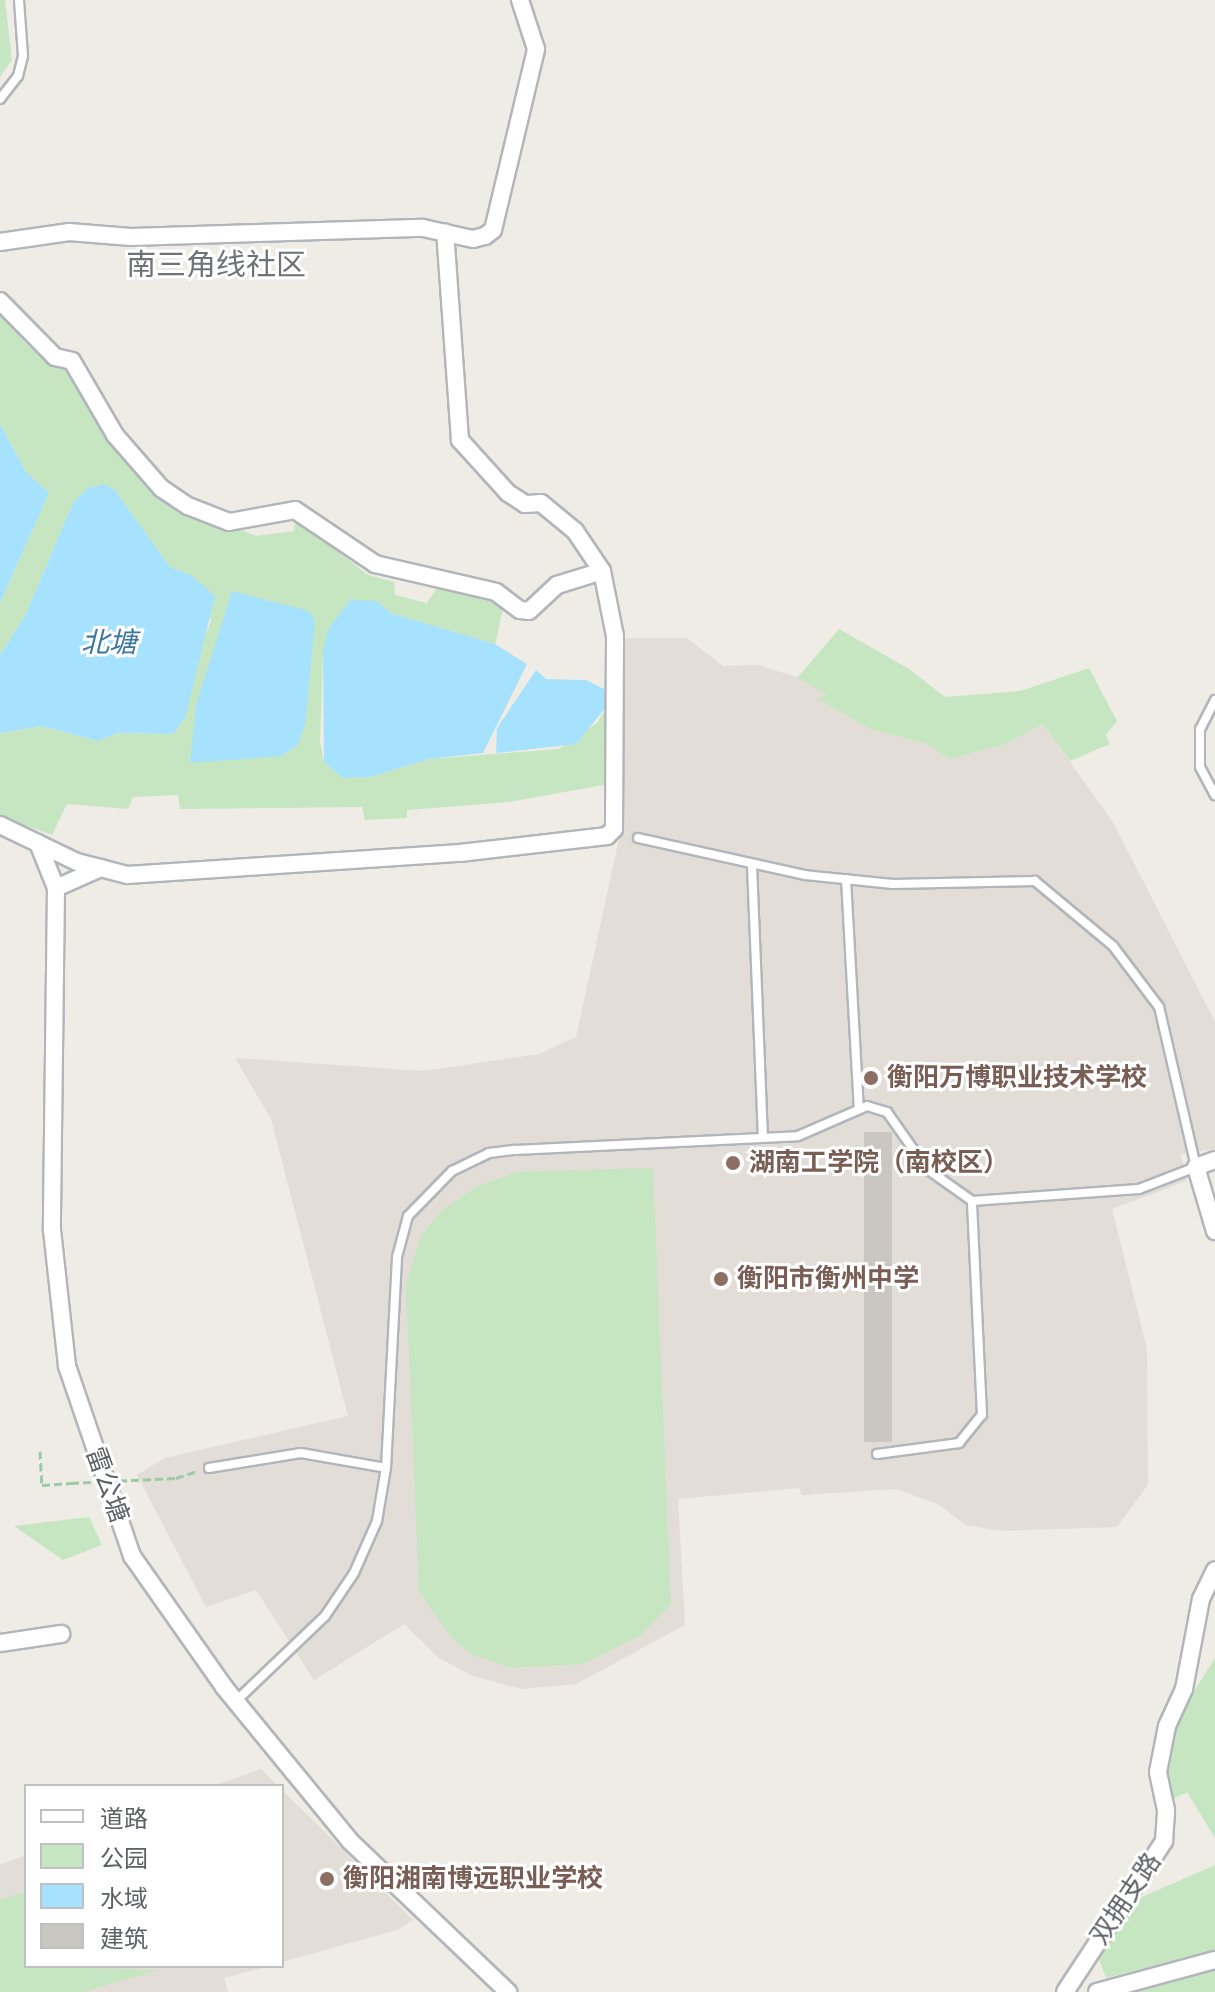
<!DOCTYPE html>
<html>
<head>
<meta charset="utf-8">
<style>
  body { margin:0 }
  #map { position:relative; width:1215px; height:1992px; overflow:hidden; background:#efece5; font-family:Karla,"Noto Sans SC",sans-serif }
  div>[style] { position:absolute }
  .education>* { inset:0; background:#e2ddd6 }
  .green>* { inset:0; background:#c6e6c2 }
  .water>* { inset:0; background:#a6e1fe }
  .building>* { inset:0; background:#cac7c2; transform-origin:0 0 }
  .path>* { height:3px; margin-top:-1.5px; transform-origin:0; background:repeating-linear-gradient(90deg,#9ccaa4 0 8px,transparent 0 12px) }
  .roads { filter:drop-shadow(2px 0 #b2b6ba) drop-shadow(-2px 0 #b2b6ba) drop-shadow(0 2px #b2b6ba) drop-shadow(0 -2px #b2b6ba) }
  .service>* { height:8px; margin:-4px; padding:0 4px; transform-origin:4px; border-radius:4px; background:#fff }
  .minor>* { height:16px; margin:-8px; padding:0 8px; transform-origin:8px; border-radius:8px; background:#fff }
  .path-bridge>* { height:3px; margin-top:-1.5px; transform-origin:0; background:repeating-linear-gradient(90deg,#9ccaa4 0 8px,transparent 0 12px) }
  .dots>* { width:22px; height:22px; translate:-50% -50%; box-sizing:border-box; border:4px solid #fff; border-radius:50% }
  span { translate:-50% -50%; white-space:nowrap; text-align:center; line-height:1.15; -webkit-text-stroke:6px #fff; paint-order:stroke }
  .education-label { font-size:26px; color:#785e54; font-weight:700 }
  .left { translate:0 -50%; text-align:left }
  .street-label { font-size:26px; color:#5d6165 }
  .water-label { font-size:28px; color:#3d779f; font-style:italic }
  .quarter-label { font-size:30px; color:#6e7377 }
  .legend { position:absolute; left:24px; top:1784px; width:260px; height:184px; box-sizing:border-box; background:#fff; border:2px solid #bec0c1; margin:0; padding:10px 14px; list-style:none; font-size:24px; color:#5d6165 }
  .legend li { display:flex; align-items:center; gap:16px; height:40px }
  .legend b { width:40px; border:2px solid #bec0c1 }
</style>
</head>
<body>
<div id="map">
  <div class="education">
    <i style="clip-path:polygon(628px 638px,687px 638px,723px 666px,759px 665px,808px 681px,827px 694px,819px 699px,870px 729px,924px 743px,950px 759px,1003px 745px,1043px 724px,1114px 824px,1215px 1022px,1215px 1149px,1181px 1154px,1187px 1181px,1112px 1209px,1147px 1349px,1148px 1485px,1117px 1527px,1001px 1531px,966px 1525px,938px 1504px,896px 1489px,802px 1495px,799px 1488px,678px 1499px,685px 1625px,576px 1684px,521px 1689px,473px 1676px,439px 1658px,404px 1624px,314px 1680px,256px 1590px,206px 1607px,137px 1475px,165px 1458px,348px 1416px,271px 1119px,235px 1058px,423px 1071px,539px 1054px,576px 1037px,620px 834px,620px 641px)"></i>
    <i style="clip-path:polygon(261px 1769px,278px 1786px,214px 1786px)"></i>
    <i style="clip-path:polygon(282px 1790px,331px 1838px,413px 1920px,397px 1930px,282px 1962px)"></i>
    <i style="clip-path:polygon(26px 1855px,26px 1966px,269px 1966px,224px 1978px,228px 1992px,0 1992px,0 1865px)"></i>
  </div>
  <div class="green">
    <i style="clip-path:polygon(0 0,5px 0,12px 60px,0 77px)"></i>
    <i style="clip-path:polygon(0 314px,26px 344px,52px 366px,64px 365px,86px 390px,136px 471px,164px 500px,256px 536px,294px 531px,296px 519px,368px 575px,394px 582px,395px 595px,427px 603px,437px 588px,504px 605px,495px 644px,390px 613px,377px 601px,323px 651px,320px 742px,324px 762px,343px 778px,370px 777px,429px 759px,559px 749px,597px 723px,611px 701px,609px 784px,509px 802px,407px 810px,407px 818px,365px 820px,362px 807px,180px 809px,178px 795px,133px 797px,128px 809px,67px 804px,52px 835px,0 816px,0 733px,42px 726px,98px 741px,117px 733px,172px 734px,185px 718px,194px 668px,211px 620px,191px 575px,170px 567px,114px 489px,103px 484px,88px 488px,73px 503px,26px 614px,0 655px,0 603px,49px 493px,26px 472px,0 424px)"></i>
    <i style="clip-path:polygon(839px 629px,909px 669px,945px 697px,1020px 691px,1089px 668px,1117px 721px,1106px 735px,1110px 744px,1070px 761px,1043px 724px,1003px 745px,950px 759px,924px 743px,870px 729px,818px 699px,826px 694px,797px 678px)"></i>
    <i style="clip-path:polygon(653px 1168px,671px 1604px,640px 1636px,583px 1664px,512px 1668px,471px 1654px,452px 1638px,419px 1592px,406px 1287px,420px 1237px,441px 1211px,476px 1187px,517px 1172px)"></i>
    <i style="clip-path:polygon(89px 1517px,102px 1545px,63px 1560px,14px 1526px)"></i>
    <i style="clip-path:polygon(1215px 1658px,1215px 1838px,1187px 1792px,1171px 1800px,1164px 1762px,1172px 1726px)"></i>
    <i style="clip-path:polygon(1215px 1865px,1215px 1950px,1106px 1978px,1097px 1954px,1135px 1900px)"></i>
    <i style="clip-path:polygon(26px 1892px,26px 1966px,159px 1970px,83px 1992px,0 1992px,0 1900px)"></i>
    <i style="clip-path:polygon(1215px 1967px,1215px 1992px,1125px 1992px)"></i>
  </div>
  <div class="water">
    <i style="clip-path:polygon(0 424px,26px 472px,49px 493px,0 603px)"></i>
    <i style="clip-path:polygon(103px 484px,114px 489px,170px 567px,191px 575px,215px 596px,185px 718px,173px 734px,117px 733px,98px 741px,42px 726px,0 733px,0 655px,26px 614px,73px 503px,88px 488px)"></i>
    <i style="clip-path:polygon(232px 591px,309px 611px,315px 621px,305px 725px,297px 746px,281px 756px,190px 763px,196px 705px)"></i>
    <i style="clip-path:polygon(350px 600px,377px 601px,390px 613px,495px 644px,527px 664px,483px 753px,429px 759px,370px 777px,343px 778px,324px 762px,323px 651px,328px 629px)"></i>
    <i style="clip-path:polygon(536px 670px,546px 679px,586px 680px,610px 692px,611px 701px,576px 744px,496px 753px,497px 728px)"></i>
  </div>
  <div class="building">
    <i style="left:864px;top:1132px;width:28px;height:310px"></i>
  </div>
  <div class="path">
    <i style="left:40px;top:1451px;width:34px;rotate:87deg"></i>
    <i style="left:42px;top:1485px;width:29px;rotate:-4deg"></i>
    <i style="left:176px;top:1478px;width:22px;rotate:-18deg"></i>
  </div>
  <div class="roads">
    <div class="service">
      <i style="left:0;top:99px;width:29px;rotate:-52deg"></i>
      <i style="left:18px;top:76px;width:21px;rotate:-76deg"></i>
      <i style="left:23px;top:56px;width:56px;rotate:-94.1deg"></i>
      <i style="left:1215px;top:700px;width:33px;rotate:117deg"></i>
      <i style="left:1200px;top:729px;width:38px;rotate:90deg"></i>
      <i style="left:1200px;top:767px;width:32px;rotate:62deg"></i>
      <i style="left:752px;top:865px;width:273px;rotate:87.7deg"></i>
      <i style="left:846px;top:879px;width:230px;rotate:86.8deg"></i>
      <i style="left:877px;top:1454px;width:83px;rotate:-7.6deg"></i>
      <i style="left:959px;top:1443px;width:36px;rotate:-51deg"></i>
      <i style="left:982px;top:1415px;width:214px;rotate:-92.7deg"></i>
      <i style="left:209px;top:1468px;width:93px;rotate:-9.3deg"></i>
      <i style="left:301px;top:1453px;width:86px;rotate:10deg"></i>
      <i style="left:236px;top:1701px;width:123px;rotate:-43.7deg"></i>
      <i style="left:325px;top:1616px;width:52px;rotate:-56deg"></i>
      <i style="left:354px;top:1573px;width:57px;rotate:-66.1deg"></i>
      <i style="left:377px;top:1521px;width:54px;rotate:-80.4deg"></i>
      <i style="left:386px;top:1468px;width:211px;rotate:-87deg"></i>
      <i style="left:397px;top:1257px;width:42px;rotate:-75deg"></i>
      <i style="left:408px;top:1216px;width:63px;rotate:-45.6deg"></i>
      <i style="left:452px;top:1171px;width:41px;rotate:-25.9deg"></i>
      <i style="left:489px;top:1153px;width:26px;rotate:-7deg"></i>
      <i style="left:515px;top:1150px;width:283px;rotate:-2.8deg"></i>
      <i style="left:798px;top:1136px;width:75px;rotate:-23.5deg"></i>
      <i style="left:867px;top:1106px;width:21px;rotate:17deg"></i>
      <i style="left:887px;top:1112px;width:70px;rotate:54.9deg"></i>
      <i style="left:927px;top:1169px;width:55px;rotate:35.4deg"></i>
      <i style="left:972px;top:1201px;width:167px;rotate:-4.1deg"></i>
      <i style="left:1139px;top:1189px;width:61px;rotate:-21.1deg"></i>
      <i style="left:1196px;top:1167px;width:164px;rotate:-103deg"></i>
      <i style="left:1159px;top:1007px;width:76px;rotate:-127deg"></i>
      <i style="left:1113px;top:946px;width:102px;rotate:-140.2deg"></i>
      <i style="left:1035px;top:881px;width:142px;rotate:178.8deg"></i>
      <i style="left:893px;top:884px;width:88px;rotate:-174.2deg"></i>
      <i style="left:805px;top:875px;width:171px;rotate:-167.5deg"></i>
    </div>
    <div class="minor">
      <i style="left:0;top:242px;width:70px;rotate:-8.2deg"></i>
      <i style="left:69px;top:232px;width:62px;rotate:4.6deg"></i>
      <i style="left:131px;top:237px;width:292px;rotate:-1.8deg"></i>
      <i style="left:423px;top:228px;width:51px;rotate:12.4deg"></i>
      <i style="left:473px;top:239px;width:12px;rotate:-14deg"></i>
      <i style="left:485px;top:236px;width:10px;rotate:-37deg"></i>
      <i style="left:493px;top:230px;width:186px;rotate:-76.6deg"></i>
      <i style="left:536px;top:49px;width:52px;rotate:-108.1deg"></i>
      <i style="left:0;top:301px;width:78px;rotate:45.5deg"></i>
      <i style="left:55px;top:357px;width:17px;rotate:13deg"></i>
      <i style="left:72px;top:361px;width:86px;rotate:59.8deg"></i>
      <i style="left:115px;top:435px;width:70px;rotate:49deg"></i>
      <i style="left:161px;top:488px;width:32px;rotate:34deg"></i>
      <i style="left:188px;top:506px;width:44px;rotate:21.3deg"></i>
      <i style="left:229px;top:522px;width:67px;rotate:-10.3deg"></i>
      <i style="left:295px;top:510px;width:97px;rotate:34deg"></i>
      <i style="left:375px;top:564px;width:124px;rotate:13deg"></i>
      <i style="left:496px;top:592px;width:30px;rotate:37deg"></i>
      <i style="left:520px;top:610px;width:9px;rotate:6deg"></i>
      <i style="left:529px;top:611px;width:38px;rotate:-43deg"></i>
      <i style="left:557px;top:585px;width:47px;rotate:-17.3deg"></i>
      <i style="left:0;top:825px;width:85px;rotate:25.7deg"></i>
      <i style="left:77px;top:862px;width:52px;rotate:14.6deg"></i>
      <i style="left:127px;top:875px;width:334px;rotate:-3.8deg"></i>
      <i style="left:460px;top:853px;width:148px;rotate:-6.6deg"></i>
      <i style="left:607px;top:836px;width:10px;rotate:-45deg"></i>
      <i style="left:614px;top:829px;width:193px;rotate:-89.7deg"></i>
      <i style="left:615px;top:636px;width:66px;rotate:-101.3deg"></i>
      <i style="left:602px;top:571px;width:48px;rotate:-124deg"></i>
      <i style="left:575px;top:531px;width:44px;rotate:-140.5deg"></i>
      <i style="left:541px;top:503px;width:16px;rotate:176deg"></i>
      <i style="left:525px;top:504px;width:20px;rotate:-147deg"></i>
      <i style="left:508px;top:493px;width:72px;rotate:-132.2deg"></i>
      <i style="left:460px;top:440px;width:208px;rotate:-94.1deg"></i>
      <i style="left:38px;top:843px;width:48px;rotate:68.2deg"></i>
      <i style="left:56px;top:888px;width:342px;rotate:90.7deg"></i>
      <i style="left:52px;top:1230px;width:137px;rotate:83.7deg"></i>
      <i style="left:67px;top:1366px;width:201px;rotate:71.1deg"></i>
      <i style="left:132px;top:1556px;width:160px;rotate:54.9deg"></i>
      <i style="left:224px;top:1687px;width:199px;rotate:50.7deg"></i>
      <i style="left:350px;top:1841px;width:219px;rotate:43.7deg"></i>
      <i style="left:56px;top:888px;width:49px;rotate:-24deg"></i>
      <i style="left:1215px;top:1160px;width:20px;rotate:160deg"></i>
      <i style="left:1196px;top:1167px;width:67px;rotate:73.5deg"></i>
      <i style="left:0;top:1643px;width:62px;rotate:-8.4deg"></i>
      <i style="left:1065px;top:1992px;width:181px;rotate:-56.7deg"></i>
      <i style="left:1164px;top:1841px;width:31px;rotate:-86deg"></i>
      <i style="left:1166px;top:1810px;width:39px;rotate:-102deg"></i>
      <i style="left:1158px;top:1772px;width:47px;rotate:-78.9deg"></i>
      <i style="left:1167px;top:1726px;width:41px;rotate:-65.3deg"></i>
      <i style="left:1184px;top:1689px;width:92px;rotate:-79.3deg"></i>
      <i style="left:1201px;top:1599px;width:32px;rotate:-64deg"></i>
      <i style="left:1097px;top:1992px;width:122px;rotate:-15.2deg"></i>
    </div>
  </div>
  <div class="path-bridge">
    <i style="left:71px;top:1483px;width:105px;rotate:-2.7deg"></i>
  </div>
  <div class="dots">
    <i style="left:871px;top:1078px;background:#8d6e63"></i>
    <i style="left:733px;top:1163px;background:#8d6e63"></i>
    <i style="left:721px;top:1279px;background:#8d6e63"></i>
    <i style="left:327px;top:1879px;background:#8d6e63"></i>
  </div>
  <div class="education-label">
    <span class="left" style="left:887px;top:1078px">衡阳万博职业技术学校</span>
    <span class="left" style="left:749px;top:1163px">湖南工学院（南校区）</span>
    <span class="left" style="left:737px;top:1279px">衡阳市衡州中学</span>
    <span class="left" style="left:343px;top:1879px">衡阳湘南博远职业学校</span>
  </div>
  <div class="street-label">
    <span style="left:107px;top:1485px;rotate:70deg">雷公塘</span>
    <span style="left:1126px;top:1899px;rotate:-56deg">双拥支路</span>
  </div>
  <div class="water-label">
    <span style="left:109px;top:643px">北塘</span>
  </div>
  <div class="quarter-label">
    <span style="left:216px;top:265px">南三角线社区</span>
  </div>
  <ul class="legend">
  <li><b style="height:10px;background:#fff"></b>道路</li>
  <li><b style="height:22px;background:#c6e6c2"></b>公园</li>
  <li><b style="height:22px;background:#a6e1fe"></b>水域</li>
  <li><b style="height:22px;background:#cac7c2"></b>建筑</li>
  </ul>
</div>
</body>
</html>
